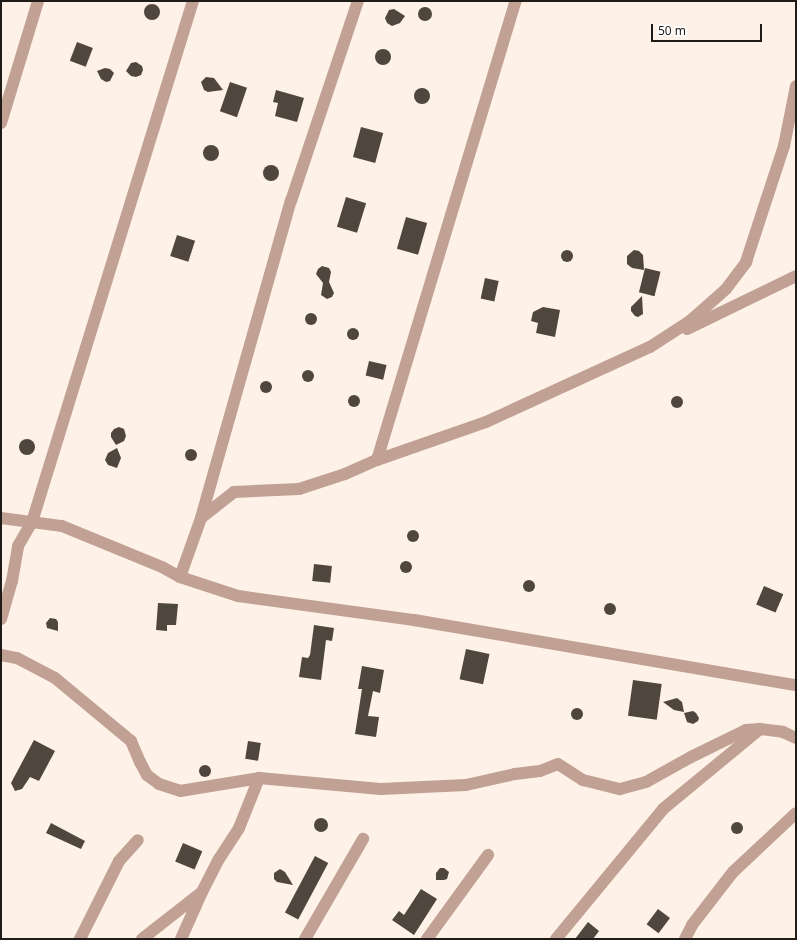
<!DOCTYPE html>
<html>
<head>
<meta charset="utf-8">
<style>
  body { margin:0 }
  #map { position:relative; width:797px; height:940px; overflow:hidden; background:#fef2e8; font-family:"Noto Sans",sans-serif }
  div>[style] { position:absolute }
  .building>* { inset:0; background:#4f463d; transform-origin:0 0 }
  .round { border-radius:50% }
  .minor>* { height:12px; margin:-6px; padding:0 6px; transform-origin:6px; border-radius:6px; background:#c1a193 }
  span { translate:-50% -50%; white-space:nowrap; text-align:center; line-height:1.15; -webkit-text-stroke:4px #fff; paint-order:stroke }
  .frame { position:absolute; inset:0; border:2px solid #1f1b17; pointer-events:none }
  .scale { position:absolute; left:651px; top:24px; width:111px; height:18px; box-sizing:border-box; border:2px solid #1f1b17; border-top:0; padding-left:5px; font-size:12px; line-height:14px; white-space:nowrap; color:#1f1b17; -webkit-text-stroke:3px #fff; paint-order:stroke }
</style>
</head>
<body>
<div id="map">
  <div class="building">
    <i class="round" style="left:144px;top:4px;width:16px;height:16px"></i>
    <i class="round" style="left:418px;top:7px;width:14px;height:14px"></i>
    <i style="clip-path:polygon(394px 9px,405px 16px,400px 23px,392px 26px,387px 23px,385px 18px,389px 10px)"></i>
    <i style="left:77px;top:42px;width:17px;height:20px;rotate:21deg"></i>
    <i class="round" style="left:375px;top:49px;width:16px;height:16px"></i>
    <i style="clip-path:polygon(136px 62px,142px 66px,143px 70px,141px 75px,136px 77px,131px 76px,126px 71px,131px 63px)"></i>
    <i style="clip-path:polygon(105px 68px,110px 69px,114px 73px,110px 81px,106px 82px,101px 79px,97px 71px)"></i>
    <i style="clip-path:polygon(206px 77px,214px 78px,223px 90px,208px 92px,204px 90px,201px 82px)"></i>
    <i style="left:230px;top:82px;width:18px;height:31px;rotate:19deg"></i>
    <i class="round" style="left:414px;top:88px;width:16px;height:16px"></i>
    <i style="clip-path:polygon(276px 90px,304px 98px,297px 122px,275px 116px,278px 103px,273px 102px)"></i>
    <i style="left:361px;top:127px;width:23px;height:31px;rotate:15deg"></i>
    <i class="round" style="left:203px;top:145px;width:16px;height:16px"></i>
    <i class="round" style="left:263px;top:165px;width:16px;height:16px"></i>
    <i style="left:346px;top:197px;width:21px;height:31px;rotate:17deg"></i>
    <i style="left:406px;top:217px;width:22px;height:33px;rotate:16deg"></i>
    <i style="left:177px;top:235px;width:19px;height:22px;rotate:18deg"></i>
    <i class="round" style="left:561px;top:250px;width:12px;height:12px"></i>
    <i style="clip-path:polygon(634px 250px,639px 251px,643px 255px,644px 270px,632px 268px,627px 264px,627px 256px)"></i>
    <i style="clip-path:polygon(322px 266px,329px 268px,331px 272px,329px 282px,334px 293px,332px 297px,327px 299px,321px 295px,323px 283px,316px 274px,318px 269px)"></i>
    <i style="left:645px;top:268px;width:16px;height:25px;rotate:14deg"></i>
    <i style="left:485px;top:278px;width:14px;height:21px;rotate:12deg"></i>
    <i style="clip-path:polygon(642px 296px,643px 314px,638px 317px,635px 316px,631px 311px,631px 307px)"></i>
    <i style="clip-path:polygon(543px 307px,560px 310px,555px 337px,536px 333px,538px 323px,531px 321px,533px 312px)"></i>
    <i class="round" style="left:305px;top:313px;width:12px;height:12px"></i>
    <i class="round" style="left:347px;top:328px;width:12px;height:12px"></i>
    <i style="left:369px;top:361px;width:18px;height:15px;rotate:13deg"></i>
    <i class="round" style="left:302px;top:370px;width:12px;height:12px"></i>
    <i class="round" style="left:260px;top:381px;width:12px;height:12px"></i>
    <i class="round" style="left:348px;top:395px;width:12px;height:12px"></i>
    <i class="round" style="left:671px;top:396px;width:12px;height:12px"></i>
    <i style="clip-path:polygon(119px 427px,124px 429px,126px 436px,124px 441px,116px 445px,111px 437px,111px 433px,114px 429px)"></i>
    <i class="round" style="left:19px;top:439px;width:16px;height:16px"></i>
    <i style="clip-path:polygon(117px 448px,121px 458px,117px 468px,108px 465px,105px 460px,108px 453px)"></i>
    <i class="round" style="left:185px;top:449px;width:12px;height:12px"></i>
    <i class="round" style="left:407px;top:530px;width:12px;height:12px"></i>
    <i class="round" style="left:400px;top:561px;width:12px;height:12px"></i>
    <i style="left:314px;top:564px;width:18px;height:17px;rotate:6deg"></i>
    <i class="round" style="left:523px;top:580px;width:12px;height:12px"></i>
    <i style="left:764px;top:586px;width:21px;height:20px;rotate:23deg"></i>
    <i class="round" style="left:604px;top:603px;width:12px;height:12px"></i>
    <i style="clip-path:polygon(158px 603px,178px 604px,176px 625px,167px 625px,167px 631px,156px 630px)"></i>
    <i style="clip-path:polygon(50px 618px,56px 619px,58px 622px,58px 631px,47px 628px,46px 623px)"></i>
    <i style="clip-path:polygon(314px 625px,334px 628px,332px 641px,326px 640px,321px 680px,299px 677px,302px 657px,308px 658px,310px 655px)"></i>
    <i style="left:466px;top:649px;width:24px;height:31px;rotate:12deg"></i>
    <i style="clip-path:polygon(362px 666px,384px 670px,380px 693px,373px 691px,368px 716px,379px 717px,376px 737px,355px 734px,362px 689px,358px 689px)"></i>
    <i style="left:633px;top:680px;width:29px;height:36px;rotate:8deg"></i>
    <i style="clip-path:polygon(677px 698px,682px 702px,684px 712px,674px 710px,663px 702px)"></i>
    <i class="round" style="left:571px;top:708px;width:12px;height:12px"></i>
    <i style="clip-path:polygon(693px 711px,696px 713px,699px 718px,698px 721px,693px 724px,687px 722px,684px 713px)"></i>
    <i style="clip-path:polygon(34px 740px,55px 751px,39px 781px,30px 777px,22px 789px,15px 791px,11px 783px)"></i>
    <i style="left:248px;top:741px;width:13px;height:18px;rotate:9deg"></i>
    <i class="round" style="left:199px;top:765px;width:12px;height:12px"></i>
    <i class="round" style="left:314px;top:818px;width:14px;height:14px"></i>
    <i class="round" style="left:731px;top:822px;width:12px;height:12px"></i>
    <i style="clip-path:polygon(51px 823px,85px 841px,81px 849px,46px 833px)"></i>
    <i style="left:183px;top:843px;width:21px;height:20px;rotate:23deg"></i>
    <i style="left:315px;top:856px;width:15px;height:64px;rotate:28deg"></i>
    <i style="clip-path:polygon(440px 868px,444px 868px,449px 872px,447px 879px,444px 880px,436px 880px,436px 873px)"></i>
    <i style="clip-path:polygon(280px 869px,285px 872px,293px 885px,277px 882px,274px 879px,274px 873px)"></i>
    <i style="clip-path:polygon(421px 889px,437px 899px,414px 935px,392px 920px,399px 911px,404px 915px)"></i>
    <i style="left:658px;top:909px;width:15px;height:19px;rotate:37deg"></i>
    <i style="clip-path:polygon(588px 922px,599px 931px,593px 939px,575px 939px)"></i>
  </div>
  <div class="minor">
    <i style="left:1px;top:123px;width:127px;rotate:-73.1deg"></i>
    <i style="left:687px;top:329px;width:121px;rotate:-25.9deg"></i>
    <i style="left:377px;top:460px;width:480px;rotate:-73.2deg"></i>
    <i style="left:1px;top:518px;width:62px;rotate:7.5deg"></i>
    <i style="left:62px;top:526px;width:108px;rotate:22.3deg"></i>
    <i style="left:162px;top:567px;width:21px;rotate:29deg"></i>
    <i style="left:180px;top:577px;width:61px;rotate:18.1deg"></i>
    <i style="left:238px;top:596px;width:178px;rotate:7.8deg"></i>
    <i style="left:414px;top:620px;width:387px;rotate:9.7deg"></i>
    <i style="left:201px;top:518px;width:42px;rotate:-38.2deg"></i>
    <i style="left:234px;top:492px;width:65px;rotate:-2.6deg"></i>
    <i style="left:299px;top:489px;width:48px;rotate:-18.1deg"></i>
    <i style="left:345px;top:474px;width:35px;rotate:-24deg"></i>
    <i style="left:377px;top:460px;width:115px;rotate:-19.2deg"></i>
    <i style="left:486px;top:422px;width:180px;rotate:-24.6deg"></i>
    <i style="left:650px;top:347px;width:48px;rotate:-33deg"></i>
    <i style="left:690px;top:321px;width:48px;rotate:-41.6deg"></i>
    <i style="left:726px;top:289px;width:34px;rotate:-53deg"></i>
    <i style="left:746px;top:262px;width:122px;rotate:-71.9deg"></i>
    <i style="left:784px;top:146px;width:61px;rotate:-78.7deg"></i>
    <i style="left:180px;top:577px;width:63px;rotate:-70.4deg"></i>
    <i style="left:201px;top:518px;width:330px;rotate:-74.2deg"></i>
    <i style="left:291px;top:201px;width:211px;rotate:-71.5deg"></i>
    <i style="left:1px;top:619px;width:40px;rotate:-74deg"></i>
    <i style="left:12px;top:581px;width:36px;rotate:-80deg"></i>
    <i style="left:18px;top:546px;width:28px;rotate:-60deg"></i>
    <i style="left:32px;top:522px;width:545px;rotate:-72.83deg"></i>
    <i style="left:1px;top:655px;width:16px;rotate:11deg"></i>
    <i style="left:17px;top:658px;width:43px;rotate:27.8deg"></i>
    <i style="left:55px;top:678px;width:99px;rotate:39.7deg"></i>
    <i style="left:131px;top:741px;width:23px;rotate:67deg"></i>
    <i style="left:140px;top:762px;width:15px;rotate:62deg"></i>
    <i style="left:147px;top:775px;width:15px;rotate:37deg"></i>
    <i style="left:159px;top:784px;width:22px;rotate:18deg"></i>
    <i style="left:180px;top:791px;width:80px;rotate:-9.3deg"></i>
    <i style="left:259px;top:778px;width:122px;rotate:5.2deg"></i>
    <i style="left:381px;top:789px;width:85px;rotate:-2.7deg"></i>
    <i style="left:466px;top:785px;width:50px;rotate:-12.7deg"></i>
    <i style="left:515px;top:774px;width:25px;rotate:-7deg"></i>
    <i style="left:540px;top:771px;width:19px;rotate:-21deg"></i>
    <i style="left:558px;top:764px;width:30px;rotate:33deg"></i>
    <i style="left:583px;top:780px;width:38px;rotate:14deg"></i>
    <i style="left:620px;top:789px;width:27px;rotate:-15deg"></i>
    <i style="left:646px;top:782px;width:51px;rotate:-29.1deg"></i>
    <i style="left:691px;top:757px;width:61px;rotate:-26.1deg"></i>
    <i style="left:746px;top:730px;width:14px;rotate:-4deg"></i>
    <i style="left:760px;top:729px;width:23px;rotate:7deg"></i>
    <i style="left:783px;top:732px;width:14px;rotate:25deg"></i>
    <i style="left:80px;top:939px;width:87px;rotate:-63.4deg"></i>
    <i style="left:119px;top:861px;width:28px;rotate:-48deg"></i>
    <i style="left:142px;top:939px;width:76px;rotate:-38.1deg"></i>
    <i style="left:202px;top:892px;width:37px;rotate:-63deg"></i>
    <i style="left:219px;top:859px;width:37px;rotate:-57deg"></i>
    <i style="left:239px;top:828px;width:54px;rotate:-68.2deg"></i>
    <i style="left:181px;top:939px;width:49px;rotate:-66deg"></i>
    <i style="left:305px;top:939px;width:116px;rotate:-59.9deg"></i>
    <i style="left:427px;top:939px;width:104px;rotate:-54deg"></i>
    <i style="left:556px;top:939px;width:168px;rotate:-50.5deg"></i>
    <i style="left:663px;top:809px;width:126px;rotate:-39.5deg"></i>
    <i style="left:685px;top:939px;width:16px;rotate:-63deg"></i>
    <i style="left:692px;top:925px;width:67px;rotate:-52.3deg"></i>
    <i style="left:733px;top:872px;width:86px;rotate:-43.1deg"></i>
  </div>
  <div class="frame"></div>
  <div class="scale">50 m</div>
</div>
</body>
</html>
